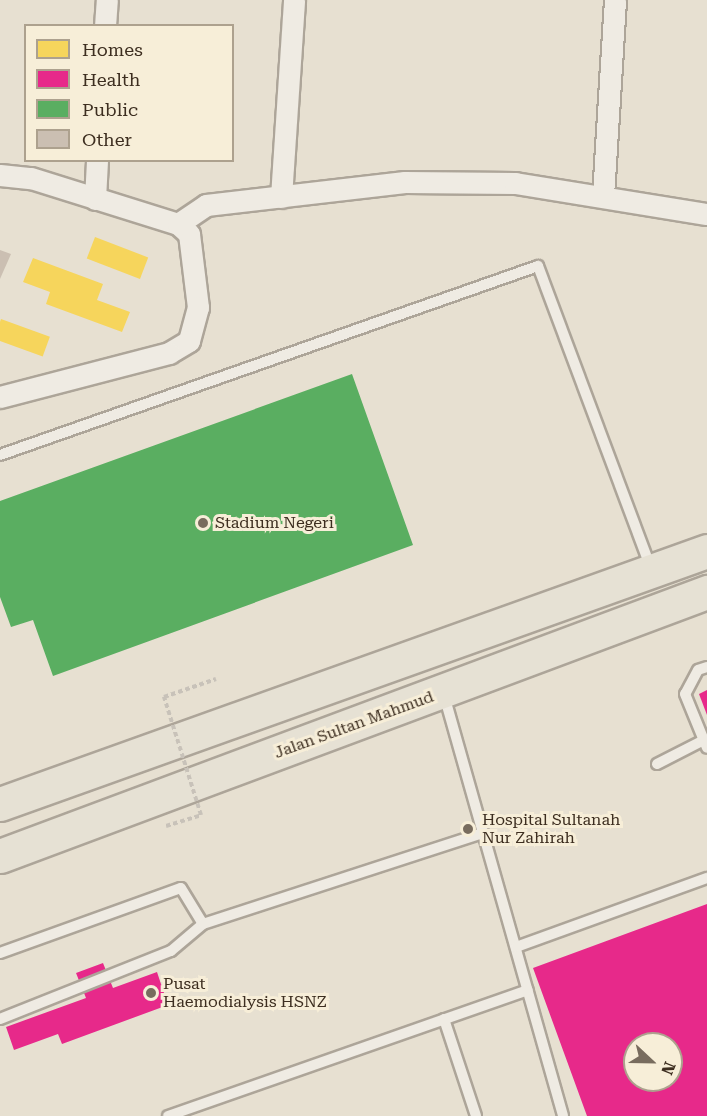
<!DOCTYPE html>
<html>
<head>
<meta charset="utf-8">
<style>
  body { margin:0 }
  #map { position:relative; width:707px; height:1116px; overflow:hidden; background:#e7e0d1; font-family:"Roboto Serif",serif }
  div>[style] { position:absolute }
  .homes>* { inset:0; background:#f6d55c; transform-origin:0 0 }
  .health>* { inset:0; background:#e7298a }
  .public>* { inset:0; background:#5aae61 }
  .building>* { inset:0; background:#cbbfb2 }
  .roads { filter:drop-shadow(2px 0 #ada599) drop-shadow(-2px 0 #ada599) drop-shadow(0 2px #ada599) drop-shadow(0 -2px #ada599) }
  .service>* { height:10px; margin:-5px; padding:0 5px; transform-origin:5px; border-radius:5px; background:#efebe3 }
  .minor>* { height:21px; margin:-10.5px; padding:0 10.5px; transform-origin:10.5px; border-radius:10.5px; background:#efebe3 }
  .primary>* { height:33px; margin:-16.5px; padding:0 16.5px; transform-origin:16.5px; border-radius:16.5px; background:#e6e1d4 }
  .path-bridge>* { height:4px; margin-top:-2px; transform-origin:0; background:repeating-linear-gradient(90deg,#c8c2b9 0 4.5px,transparent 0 7.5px) }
  .dots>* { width:16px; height:16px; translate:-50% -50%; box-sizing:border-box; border:3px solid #f7eed8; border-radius:50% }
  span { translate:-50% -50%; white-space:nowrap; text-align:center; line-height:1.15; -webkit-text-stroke:6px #f7eed8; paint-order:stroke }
  .poi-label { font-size:16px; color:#3d2e20 }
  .left { translate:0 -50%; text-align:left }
  .street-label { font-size:16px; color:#3d2e20 }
  .legend { position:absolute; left:24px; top:24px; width:210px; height:138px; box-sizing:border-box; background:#f7eed8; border:2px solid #ada18e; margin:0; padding:8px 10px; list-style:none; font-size:18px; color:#3d2e20 }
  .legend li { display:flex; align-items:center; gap:12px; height:30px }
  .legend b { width:30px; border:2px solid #ada18e }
  .north { position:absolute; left:623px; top:1032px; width:60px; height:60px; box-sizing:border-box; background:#f7eed8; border:2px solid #ada18e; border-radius:50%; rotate:112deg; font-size:16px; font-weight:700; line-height:24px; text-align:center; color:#3d2e20 }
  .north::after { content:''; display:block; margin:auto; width:21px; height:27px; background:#786c5e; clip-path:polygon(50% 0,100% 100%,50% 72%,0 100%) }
</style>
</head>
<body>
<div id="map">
  <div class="homes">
    <i style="left:95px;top:237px;width:57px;height:23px;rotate:21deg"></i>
    <i style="clip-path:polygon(33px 258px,103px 284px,97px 300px,130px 312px,122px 332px,46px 304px,50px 292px,23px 282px)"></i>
    <i style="left:1px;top:319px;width:52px;height:21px;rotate:20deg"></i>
  </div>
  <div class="health">
    <i style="clip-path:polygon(707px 690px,707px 715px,699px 694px)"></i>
    <i style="clip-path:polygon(evenodd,707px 904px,707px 1116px,587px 1116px,533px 968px,707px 904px,635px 1044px,671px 1044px,671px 1080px,635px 1080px,635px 1044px)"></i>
    <i style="clip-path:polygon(103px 963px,113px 988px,157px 972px,168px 1005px,62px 1044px,58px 1034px,14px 1050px,6px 1027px,86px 998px,76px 973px)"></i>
  </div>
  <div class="public">
    <i style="clip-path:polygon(352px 374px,413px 545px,53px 676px,33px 620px,11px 627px,0 597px,0 501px)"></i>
  </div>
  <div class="building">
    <i style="clip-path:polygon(0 250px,11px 254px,0 279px)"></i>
  </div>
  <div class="roads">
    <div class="service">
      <i style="left:0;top:455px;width:570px;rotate:-19.36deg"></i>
      <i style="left:538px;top:266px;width:323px;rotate:69.5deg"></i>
      <i style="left:707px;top:667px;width:9px;rotate:162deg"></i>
      <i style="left:698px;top:670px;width:27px;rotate:118deg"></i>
      <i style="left:685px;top:694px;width:58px;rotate:67.8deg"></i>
      <i style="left:444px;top:695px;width:437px;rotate:74.2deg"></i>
      <i style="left:657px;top:764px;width:53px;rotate:-27.1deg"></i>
      <i style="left:516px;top:947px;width:203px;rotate:-19.9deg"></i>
      <i style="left:0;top:953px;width:192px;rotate:-19.8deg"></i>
      <i style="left:181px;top:888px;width:42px;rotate:58.6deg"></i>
      <i style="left:0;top:1019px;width:184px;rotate:-21.7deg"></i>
      <i style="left:171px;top:951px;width:42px;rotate:-40.2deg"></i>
      <i style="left:203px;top:924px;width:294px;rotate:-18deg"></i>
      <i style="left:444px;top:1019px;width:102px;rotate:71.7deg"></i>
      <i style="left:168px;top:1116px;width:381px;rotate:-19.3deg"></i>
    </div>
    <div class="minor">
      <i style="left:105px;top:26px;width:26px;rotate:-86deg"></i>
      <i style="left:0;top:175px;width:31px;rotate:6deg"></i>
      <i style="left:31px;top:178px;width:154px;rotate:17.4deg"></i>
      <i style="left:178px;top:224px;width:15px;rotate:42deg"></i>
      <i style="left:189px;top:234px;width:74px;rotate:83deg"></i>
      <i style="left:198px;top:307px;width:35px;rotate:105deg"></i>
      <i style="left:189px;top:341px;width:23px;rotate:149deg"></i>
      <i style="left:169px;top:353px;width:175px;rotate:165.4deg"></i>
      <i style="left:603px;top:196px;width:196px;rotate:-86.5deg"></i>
      <i style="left:281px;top:197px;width:197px;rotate:-86.2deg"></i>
      <i style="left:95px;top:199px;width:39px;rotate:-87deg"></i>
      <i style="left:178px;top:224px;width:34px;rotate:-34deg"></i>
      <i style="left:206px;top:205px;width:200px;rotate:-6.6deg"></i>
      <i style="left:405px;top:182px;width:110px;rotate:0.5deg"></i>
      <i style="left:515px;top:183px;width:194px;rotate:9.2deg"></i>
    </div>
    <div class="primary">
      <i style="left:0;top:804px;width:751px;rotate:-19.69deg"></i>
      <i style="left:0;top:856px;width:755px;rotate:-20.48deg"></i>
    </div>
  </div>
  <div class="path-bridge">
    <i style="left:166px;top:826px;width:37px;rotate:-17deg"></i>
    <i style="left:201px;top:815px;width:124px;rotate:-107.4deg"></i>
    <i style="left:164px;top:697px;width:55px;rotate:-19.1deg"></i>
  </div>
  <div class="dots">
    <i style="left:203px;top:523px;background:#786c5e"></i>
    <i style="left:468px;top:829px;background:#786c5e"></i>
    <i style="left:151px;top:993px;background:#786c5e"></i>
  </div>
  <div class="poi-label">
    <span class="left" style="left:215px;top:523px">Stadium Negeri</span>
    <span class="left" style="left:482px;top:829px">Hospital Sultanah<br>Nur Zahirah</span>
    <span class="left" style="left:163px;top:993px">Pusat<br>Haemodialysis HSNZ</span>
  </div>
  <div class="street-label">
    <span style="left:354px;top:725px;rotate:-20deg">Jalan Sultan Mahmud</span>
  </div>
  <ul class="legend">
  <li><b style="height:16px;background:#f6d55c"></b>Homes</li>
  <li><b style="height:16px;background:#e7298a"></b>Health</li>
  <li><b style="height:16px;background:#5aae61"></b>Public</li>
  <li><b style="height:16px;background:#cbbfb2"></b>Other</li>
  </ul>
  <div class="north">N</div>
</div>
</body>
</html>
